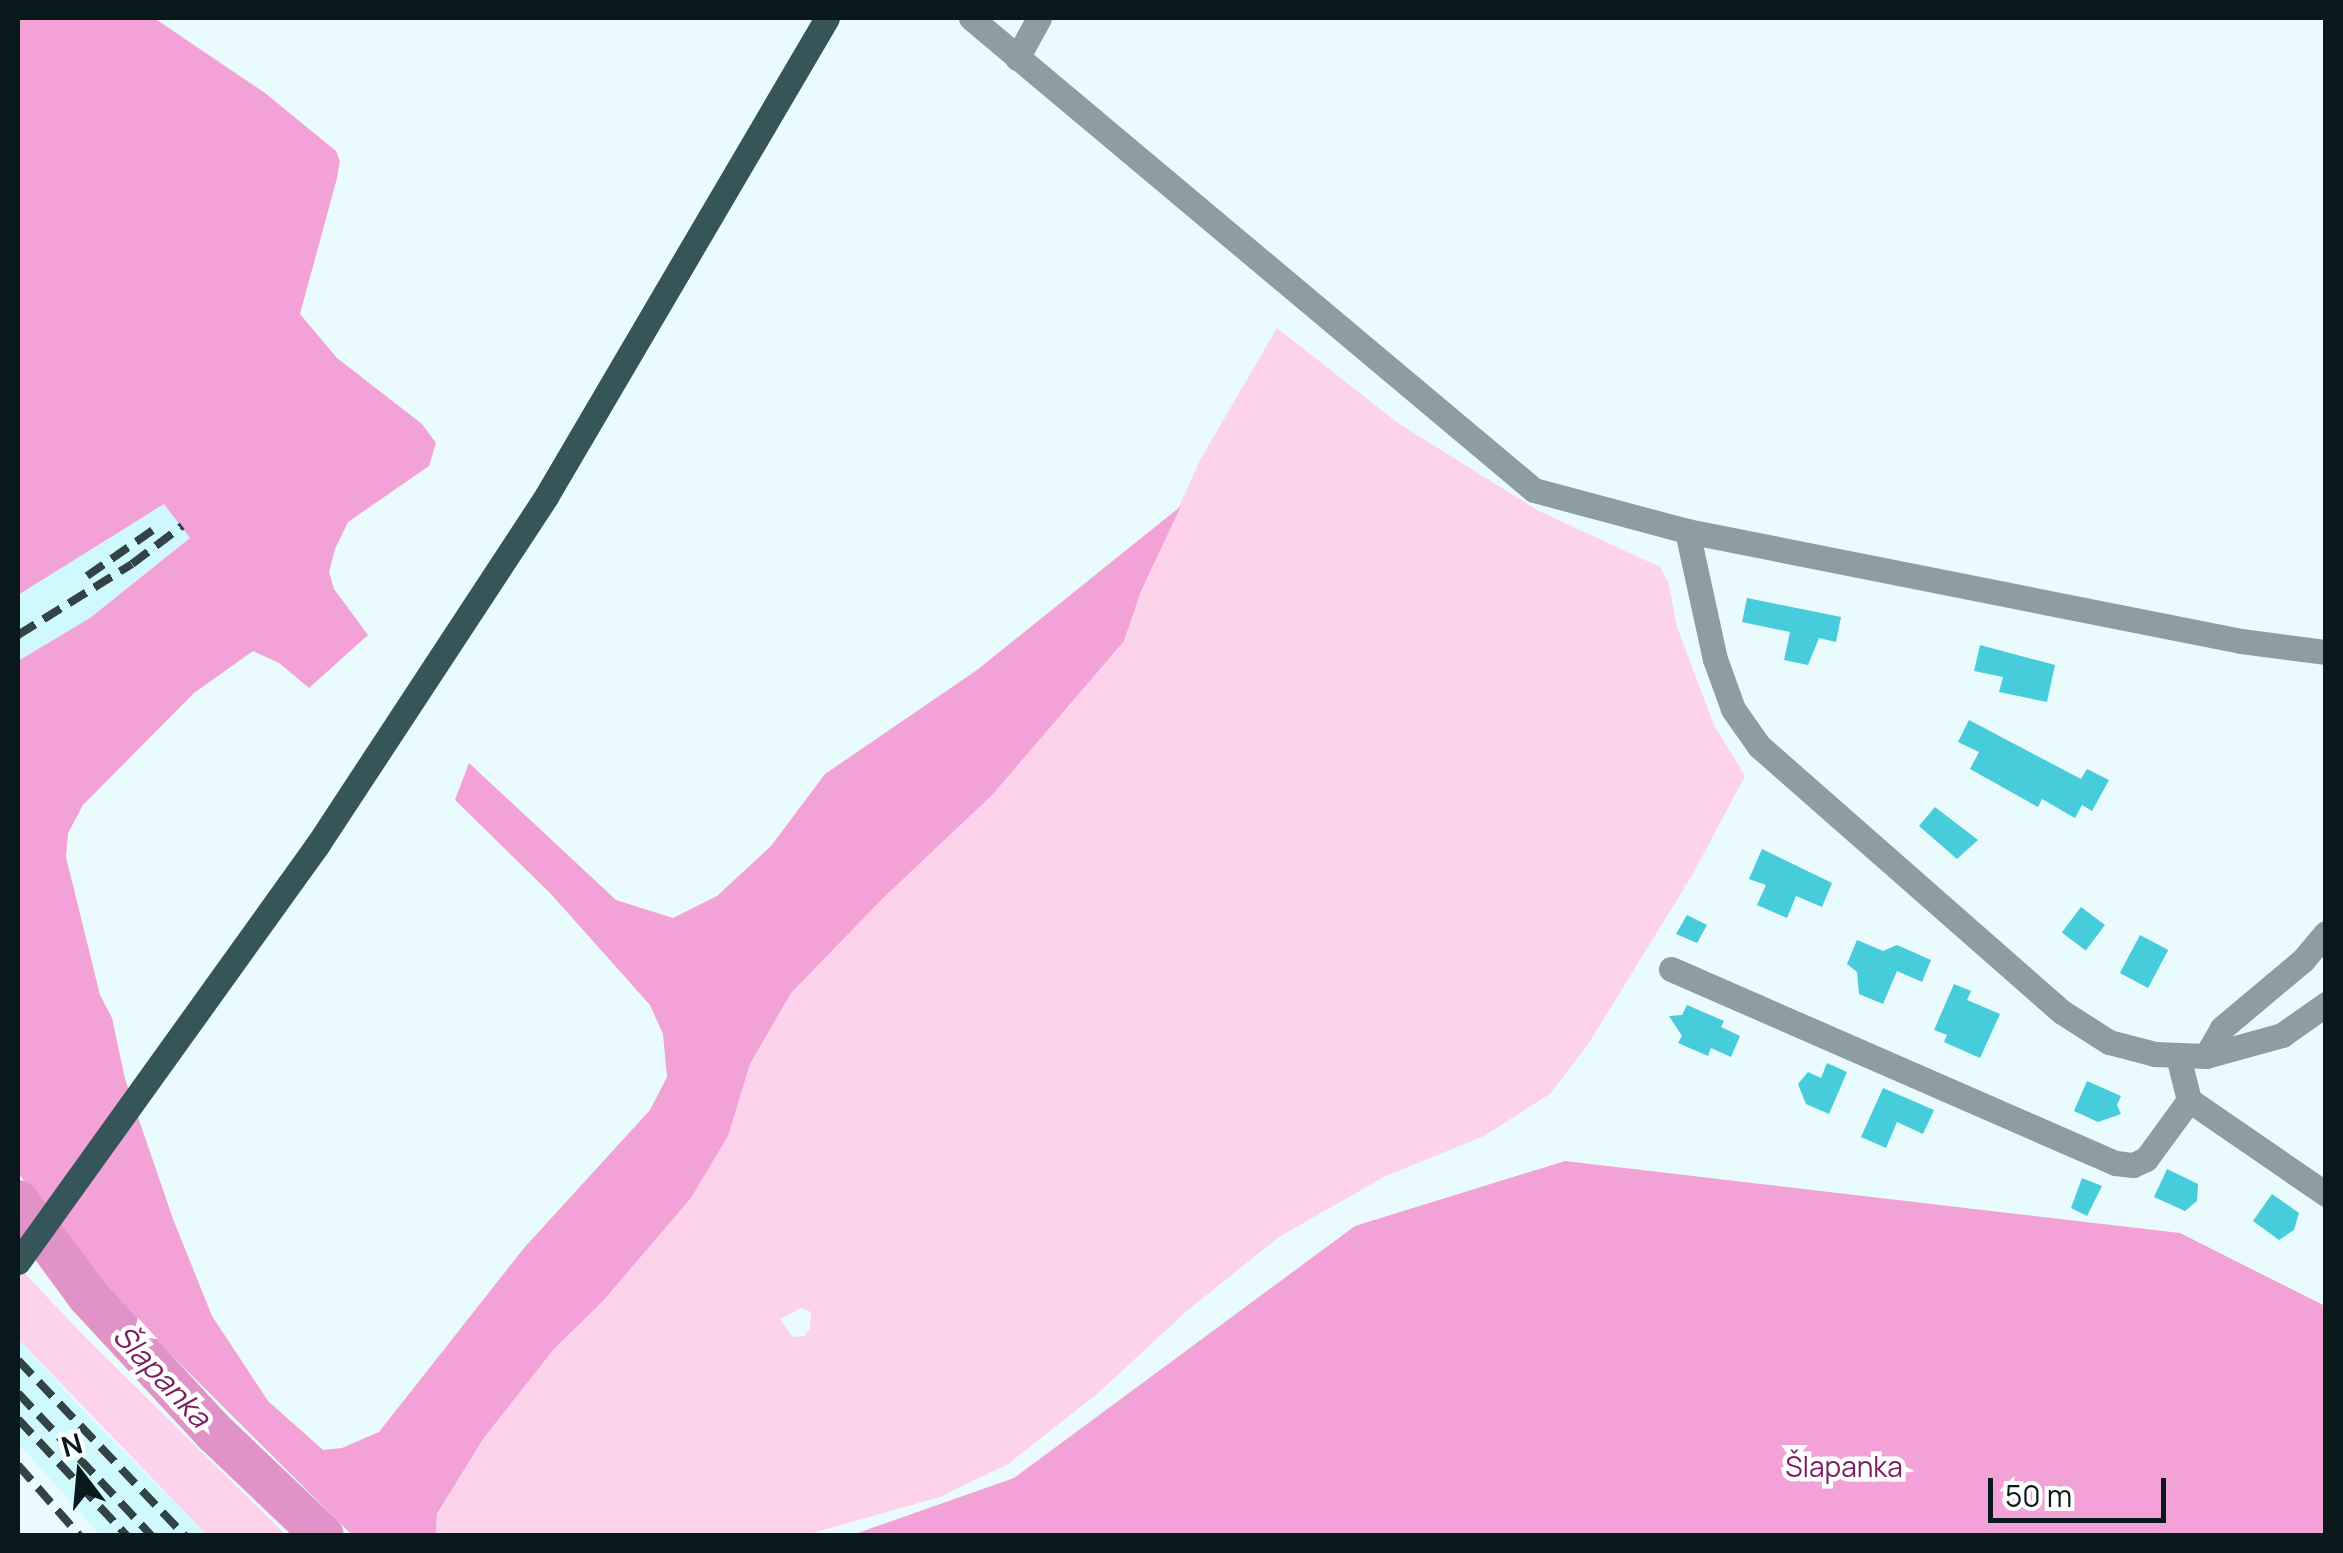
<!DOCTYPE html>
<html>
<head>
<meta charset="utf-8">
<style>
  body { margin:0 }
  #map { position:relative; width:2343px; height:1553px; overflow:hidden; background:#eafbfd; font-family:Manrope,sans-serif }
  div>[style] { position:absolute }
  .built>* { inset:0; background:#d0f9fe }
  .green>* { inset:0; background:#fdd3ec }
  .forest>* { inset:0; background:#f2a2d6 }
  .river>* { height:42px; margin:-21px; padding:0 21px; transform-origin:21px; border-radius:21px; background:#e192c6 }
  .building>* { inset:0; background:#46ccdb; transform-origin:0 0 }
  .minor>* { height:25px; margin:-12.5px; padding:0 12.5px; transform-origin:12.5px; border-radius:12.5px; background:#8c9ea0 }
  .major>* { height:25px; margin:-12.5px; padding:0 12.5px; transform-origin:12.5px; border-radius:12.5px; background:#365559 }
  .rail>* { height:8px; margin-top:-4px; transform-origin:0; background:repeating-linear-gradient(90deg,#324345 0 20px,transparent 0 30px) }
  span { translate:-50% -50%; white-space:nowrap; text-align:center; line-height:1.15; -webkit-text-stroke:9px #fff; paint-order:stroke }
  .park-label { font-size:28px; color:#791d60 }
  .water-label { font-size:30px; color:#7b2062; font-style:italic }
  .frame { position:absolute; inset:0; border:20px solid #09191b; pointer-events:none }
  .north { position:absolute; left:30px; top:1423px; width:100px; height:100px; -webkit-text-stroke:8px #fff; paint-order:stroke; rotate:344deg; font-size:28px; font-weight:700; line-height:40px; text-align:center; color:#09191b }
  .north::after { content:''; display:block; margin:auto; width:35px; height:45px; background:#09191b; clip-path:polygon(50% 0,100% 100%,50% 72%,0 100%) }
  .scale { position:absolute; left:1988px; top:1478px; width:178px; height:45px; box-sizing:border-box; border:5px solid #09191b; border-top:0; padding-left:12px; font-size:30px; line-height:35px; white-space:nowrap; color:#09191b; -webkit-text-stroke:8px #fff; paint-order:stroke }
</style>
</head>
<body>
<div id="map">
  <div class="built">
    <i style="clip-path:polygon(164px 504px,190px 538px,90px 618px,18px 661px,18px 595px)"></i>
    <i style="clip-path:polygon(18px 1339px,78px 1405px,207px 1535px,100px 1535px,18px 1443px)"></i>
  </div>
  <div class="green">
    <i style="clip-path:polygon(evenodd,1277px 328px,1398px 423px,1539px 511px,1660px 567px,1669px 584px,1677px 627px,1714px 725px,1745px 776px,1694px 872px,1589px 1043px,1550px 1094px,1484px 1136px,1386px 1176px,1279px 1237px,1188px 1310px,1097px 1394px,1008px 1464px,940px 1497px,806px 1535px,436px 1536px,437px 1515px,483px 1439px,554px 1349px,603px 1301px,691px 1198px,728px 1136px,750px 1064px,791px 993px,1124px 641px,1141px 591px,1200px 460px,1277px 328px,801px 1308px,811px 1312px,810px 1328px,805px 1336px,793px 1337px,780px 1319px,801px 1308px)"></i>
    <i style="clip-path:polygon(18px 1266px,82px 1334px,286px 1535px,207px 1535px,18px 1339px)"></i>
  </div>
  <div class="forest">
    <i style="clip-path:polygon(18px 18px,154px 18px,265px 93px,336px 151px,340px 161px,337px 178px,300px 314px,337px 358px,422px 424px,436px 443px,429px 466px,348px 522px,335px 549px,329px 572px,334px 589px,368px 635px,309px 688px,279px 663px,253px 651px,194px 693px,83px 805px,68px 833px,66px 857px,100px 995px,112px 1018px,125px 1079px,173px 1219px,212px 1316px,268px 1401px,323px 1450px,342px 1448px,379px 1432px,524px 1248px,650px 1110px,667px 1077px,663px 1034px,650px 1005px,550px 893px,455px 800px,469px 763px,616px 900px,673px 918px,717px 896px,771px 846px,825px 774px,977px 670px,1181px 506px,1141px 591px,1124px 641px,992px 795px,883px 898px,791px 993px,750px 1064px,728px 1136px,691px 1198px,603px 1301px,554px 1349px,483px 1439px,437px 1514px,436px 1535px,352px 1535px,117px 1301px,18px 1173px,18px 661px,90px 618px,190px 538px,164px 504px,18px 595px)"></i>
    <i style="clip-path:polygon(1565px 1161px,2180px 1233px,2325px 1306px,2325px 1535px,852px 1535px,1014px 1478px,1355px 1226px)"></i>
  </div>
  <div class="river">
    <i style="left:18px;top:1201px;width:118px;rotate:53.6deg"></i>
    <i style="left:88px;top:1296px;width:187px;rotate:47.2deg"></i>
    <i style="left:215px;top:1433px;width:149px;rotate:43.6deg"></i>
  </div>
  <div class="building">
    <i style="clip-path:polygon(1747px 598px,1841px 617px,1836px 642px,1819px 638px,1808px 665px,1784px 660px,1790px 632px,1742px 622px)"></i>
    <i style="clip-path:polygon(1980px 645px,2055px 665px,2047px 702px,1999px 692px,2003px 677px,1974px 671px)"></i>
    <i style="clip-path:polygon(1969px 720px,2081px 779px,2087px 769px,2109px 780px,2092px 811px,2082px 805px,2075px 818px,2042px 799px,2038px 807px,1970px 769px,1979px 752px,1958px 742px)"></i>
    <i style="clip-path:polygon(1935px 807px,1978px 840px,1957px 859px,1919px 826px)"></i>
    <i style="clip-path:polygon(1762px 849px,1832px 883px,1822px 907px,1796px 896px,1787px 918px,1757px 905px,1766px 885px,1749px 879px)"></i>
    <i style="left:2081px;top:907px;width:30px;height:32px;rotate:37deg"></i>
    <i style="clip-path:polygon(1687px 915px,1707px 925px,1697px 943px,1676px 934px)"></i>
    <i style="left:2140px;top:935px;width:32px;height:43px;rotate:28deg"></i>
    <i style="clip-path:polygon(1857px 940px,1883px 951px,1897px 945px,1931px 960px,1922px 982px,1897px 971px,1883px 1004px,1859px 994px,1857px 972px,1847px 964px)"></i>
    <i style="clip-path:polygon(1954px 984px,1971px 991px,1967px 1000px,2000px 1014px,1980px 1058px,1944px 1042px,1947px 1035px,1934px 1030px)"></i>
    <i style="clip-path:polygon(1687px 1005px,1724px 1021px,1721px 1027px,1740px 1036px,1731px 1057px,1711px 1048px,1708px 1056px,1678px 1043px,1682px 1036px,1669px 1016px,1682px 1015px)"></i>
    <i style="clip-path:polygon(1827px 1063px,1847px 1072px,1829px 1114px,1806px 1104px,1798px 1084px,1808px 1072px,1821px 1078px)"></i>
    <i style="clip-path:polygon(2087px 1081px,2121px 1096px,2117px 1105px,2121px 1114px,2098px 1122px,2074px 1111px)"></i>
    <i style="clip-path:polygon(1883px 1088px,1934px 1110px,1923px 1134px,1897px 1122px,1886px 1148px,1861px 1137px)"></i>
    <i style="clip-path:polygon(2167px 1169px,2198px 1184px,2197px 1201px,2185px 1211px,2154px 1197px)"></i>
    <i style="clip-path:polygon(2082px 1178px,2102px 1186px,2087px 1216px,2071px 1208px)"></i>
    <i style="clip-path:polygon(2272px 1194px,2299px 1213px,2294px 1230px,2279px 1240px,2253px 1221px)"></i>
  </div>
  <div class="minor">
    <i style="left:971px;top:18px;width:735px;rotate:39.98deg"></i>
    <i style="left:1534px;top:490px;width:158px;rotate:15deg"></i>
    <i style="left:1687px;top:531px;width:565px;rotate:11.23deg"></i>
    <i style="left:2241px;top:641px;width:86px;rotate:7.4deg"></i>
    <i style="left:1017px;top:58px;width:46px;rotate:-61.2deg"></i>
    <i style="left:1687px;top:531px;width:131px;rotate:77.7deg"></i>
    <i style="left:1715px;top:659px;width:53px;rotate:70.2deg"></i>
    <i style="left:1733px;top:709px;width:45px;rotate:54.9deg"></i>
    <i style="left:1759px;top:746px;width:403px;rotate:41.3deg"></i>
    <i style="left:2062px;top:1012px;width:56px;rotate:32.6deg"></i>
    <i style="left:2109px;top:1042px;width:48px;rotate:14.6deg"></i>
    <i style="left:2155px;top:1054px;width:51px;rotate:2.2deg"></i>
    <i style="left:2206px;top:1056px;width:79px;rotate:-15.4deg"></i>
    <i style="left:2282px;top:1035px;width:54px;rotate:-35.2deg"></i>
    <i style="left:1671px;top:969px;width:485px;rotate:23.6deg"></i>
    <i style="left:2116px;top:1163px;width:17px;rotate:7deg"></i>
    <i style="left:2133px;top:1165px;width:14px;rotate:-25deg"></i>
    <i style="left:2146px;top:1159px;width:73px;rotate:-53.9deg"></i>
    <i style="left:2178px;top:1056px;width:45px;rotate:76deg"></i>
    <i style="left:2189px;top:1100px;width:166px;rotate:34.5deg"></i>
    <i style="left:2206px;top:1056px;width:32px;rotate:-60deg"></i>
    <i style="left:2222px;top:1028px;width:106px;rotate:-40deg"></i>
    <i style="left:2303px;top:960px;width:35px;rotate:-50deg"></i>
  </div>
  <div class="major">
    <i style="left:18px;top:1262px;width:515px;rotate:-54.33deg"></i>
    <i style="left:318px;top:844px;width:417px;rotate:-56.7deg"></i>
    <i style="left:547px;top:495px;width:553px;rotate:-59.59deg"></i>
  </div>
  <div class="rail">
    <i style="left:87px;top:576px;width:80px;rotate:-34.9deg"></i>
    <i style="left:18px;top:635px;width:134px;rotate:-31.9deg"></i>
    <i style="left:132px;top:564px;width:63px;rotate:-37.2deg"></i>
    <i style="left:18px;top:1360px;width:243px;rotate:46.5deg"></i>
    <i style="left:18px;top:1393px;width:196px;rotate:46.9deg"></i>
    <i style="left:18px;top:1419px;width:160px;rotate:47deg"></i>
    <i style="left:18px;top:1465px;width:94px;rotate:48.9deg"></i>
  </div>
  <div class="park-label">
    <span style="left:1844px;top:1466px">Šlapanka</span>
  </div>
  <div class="water-label">
    <span style="left:162px;top:1376px;rotate:47deg">Šlapanka</span>
  </div>
  <div class="frame"></div>
  <div class="north">N</div>
  <div class="scale">50 m</div>
</div>
</body>
</html>
